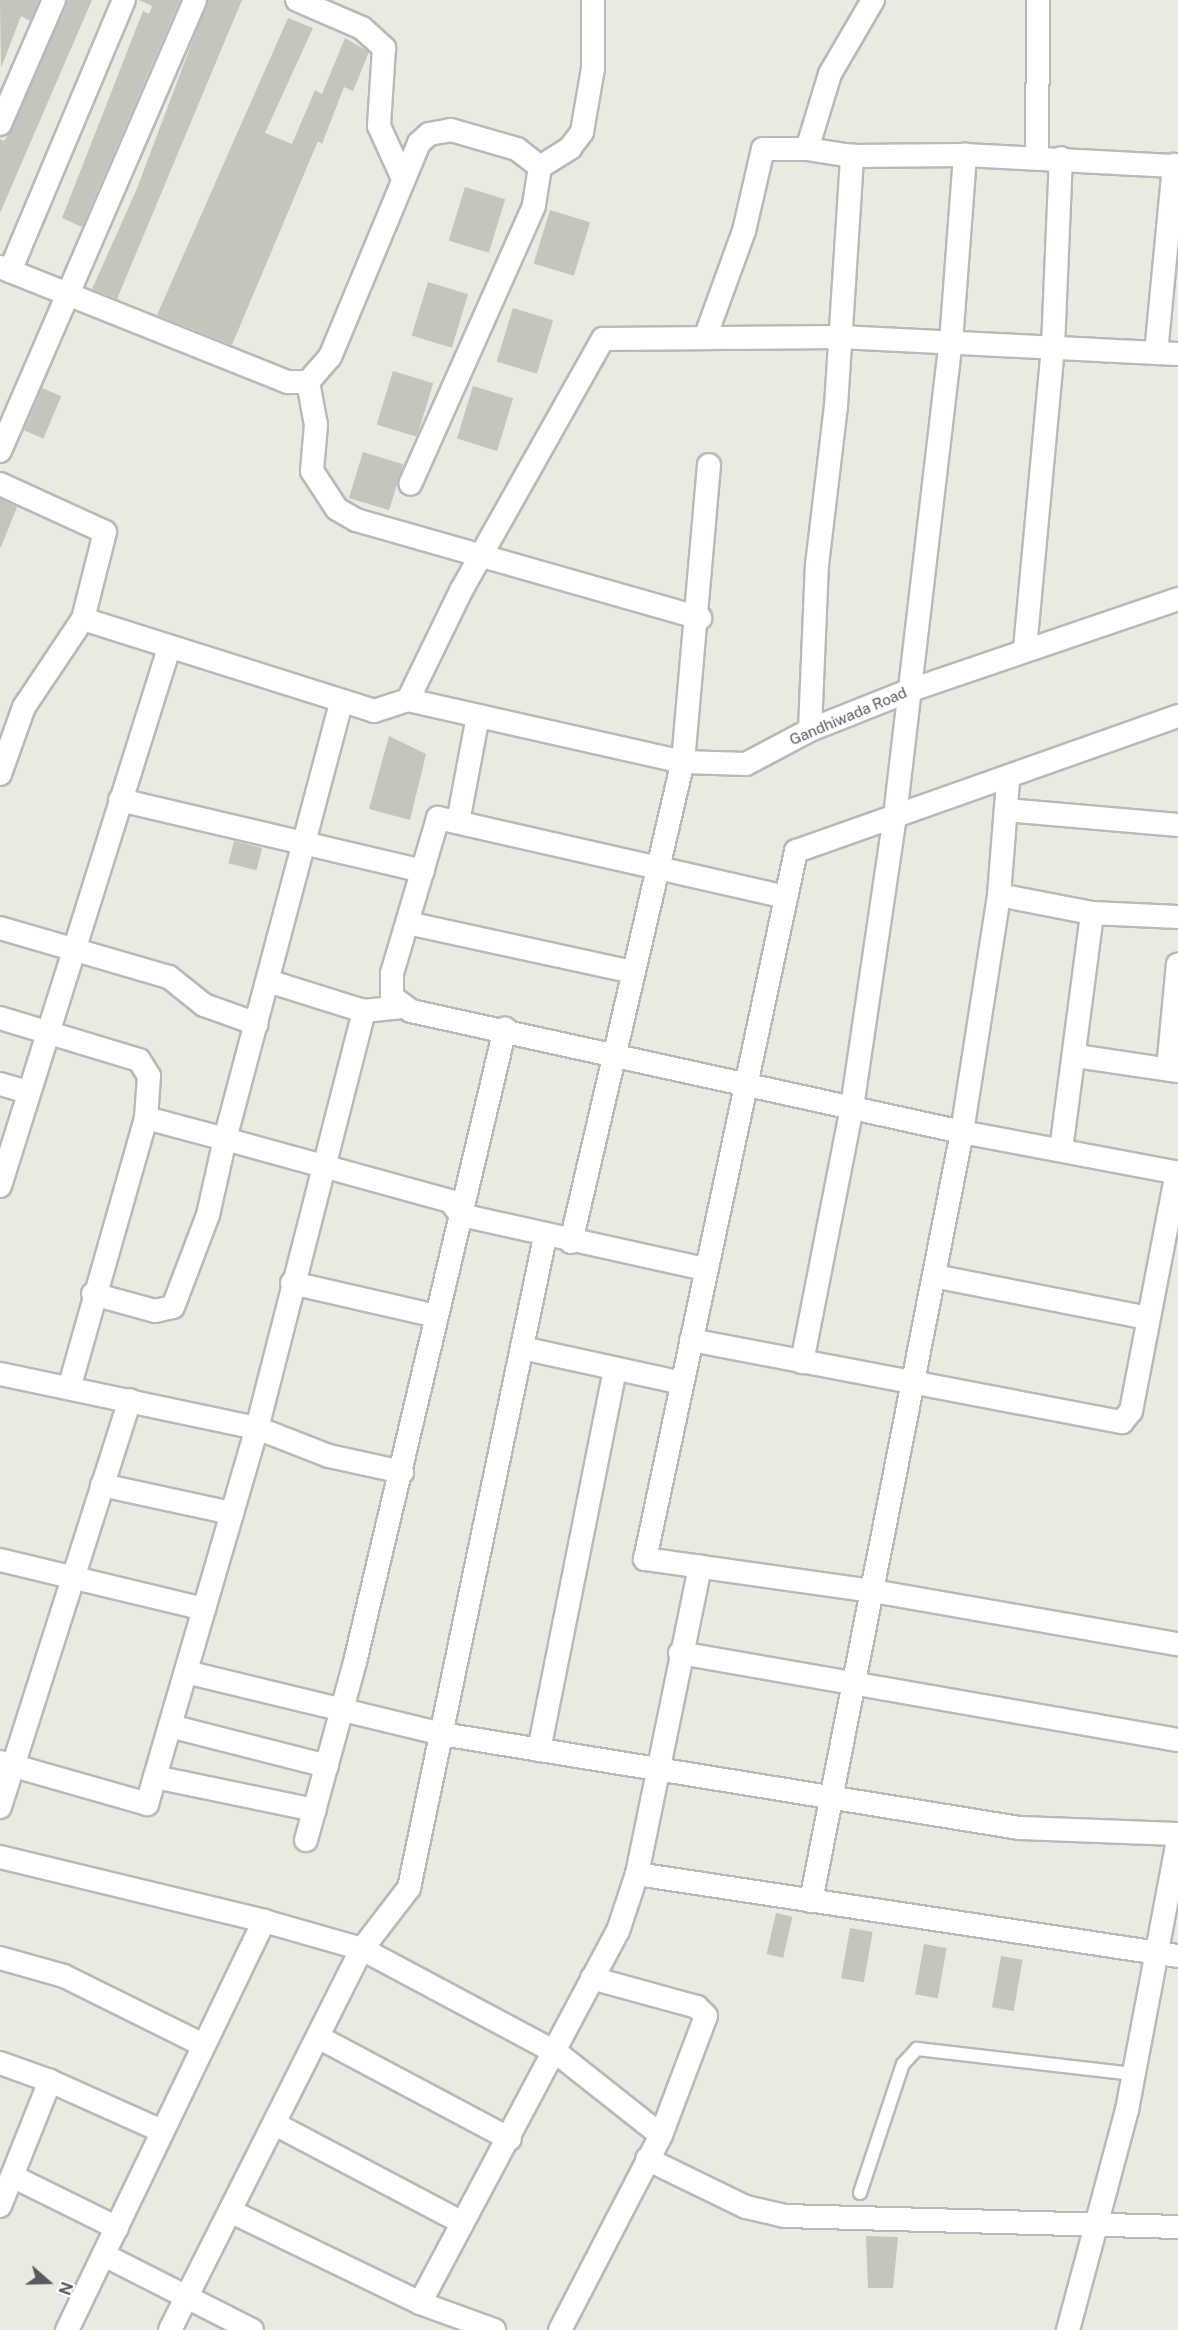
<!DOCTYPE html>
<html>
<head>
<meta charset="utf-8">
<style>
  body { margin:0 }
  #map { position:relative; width:1178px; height:2330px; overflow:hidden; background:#eaeae0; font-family:"Public Sans",sans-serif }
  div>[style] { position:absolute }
  .building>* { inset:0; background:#c5c5bd; transform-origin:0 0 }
  .roads { filter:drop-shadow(2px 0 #b8b8bd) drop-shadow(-2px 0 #b8b8bd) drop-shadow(0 2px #b8b8bd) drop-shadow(0 -2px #b8b8bd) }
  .lane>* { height:12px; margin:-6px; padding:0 6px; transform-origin:6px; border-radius:6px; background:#fff }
  .street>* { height:22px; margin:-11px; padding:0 11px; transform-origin:11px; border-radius:11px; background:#fff }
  span { translate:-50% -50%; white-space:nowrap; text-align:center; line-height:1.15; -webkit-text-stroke:4.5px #fff; paint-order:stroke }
  .street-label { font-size:15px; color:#595a5f }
  .north { position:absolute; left:18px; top:2252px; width:60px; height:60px; -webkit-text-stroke:4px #fff; paint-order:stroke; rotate:110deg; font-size:16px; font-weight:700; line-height:24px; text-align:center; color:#595a5f }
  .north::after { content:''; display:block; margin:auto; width:21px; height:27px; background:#595a5f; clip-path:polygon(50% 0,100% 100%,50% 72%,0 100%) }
</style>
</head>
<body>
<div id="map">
  <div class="building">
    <i style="clip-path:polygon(0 0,39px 0,30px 21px,21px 16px,1px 68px)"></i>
    <i style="clip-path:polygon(67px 0,92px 0,0 213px,0 139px,4px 141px,12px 129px)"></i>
    <i style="clip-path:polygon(139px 0,180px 0,82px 227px,62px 218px,143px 11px,149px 14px,152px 6px)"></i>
    <i style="clip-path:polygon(208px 0,242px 0,117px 299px,92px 289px,136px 191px)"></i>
    <i style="clip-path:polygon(288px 18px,313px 28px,265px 133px,292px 144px,315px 90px,322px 94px,345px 38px,369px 52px,353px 91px,344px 87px,322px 144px,318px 141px,232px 345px,157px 315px)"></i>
    <i style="left:465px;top:187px;width:42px;height:56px;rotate:17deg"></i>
    <i style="left:550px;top:210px;width:42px;height:56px;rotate:17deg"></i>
    <i style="left:428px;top:282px;width:42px;height:56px;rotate:17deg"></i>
    <i style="left:513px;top:308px;width:42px;height:56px;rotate:17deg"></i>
    <i style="left:393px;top:371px;width:42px;height:56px;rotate:17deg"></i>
    <i style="left:473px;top:386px;width:42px;height:55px;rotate:17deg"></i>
    <i style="left:42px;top:388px;width:21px;height:46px;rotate:23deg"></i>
    <i style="left:363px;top:452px;width:42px;height:48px;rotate:17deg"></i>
    <i style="clip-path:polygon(0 499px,17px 507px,1px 547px,0 547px)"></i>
    <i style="clip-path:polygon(389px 736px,426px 754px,410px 820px,369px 809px)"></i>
    <i style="left:234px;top:841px;width:29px;height:23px;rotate:14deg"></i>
    <i style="left:776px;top:1913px;width:17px;height:42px;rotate:13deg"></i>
    <i style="left:850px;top:1928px;width:23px;height:51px;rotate:10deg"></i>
    <i style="left:924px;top:1944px;width:23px;height:51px;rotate:10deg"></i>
    <i style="left:1001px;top:1956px;width:22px;height:52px;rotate:10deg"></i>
    <i style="clip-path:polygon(866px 2236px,898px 2237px,893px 2288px,868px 2288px)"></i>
  </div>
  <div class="roads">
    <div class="lane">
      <i style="left:860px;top:2193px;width:136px;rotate:-71.6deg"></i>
      <i style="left:903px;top:2064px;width:21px;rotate:-47deg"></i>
      <i style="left:917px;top:2049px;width:218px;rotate:6.6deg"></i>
    </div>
    <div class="street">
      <i style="left:297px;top:0;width:71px;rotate:23.3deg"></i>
      <i style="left:362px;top:28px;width:30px;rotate:42deg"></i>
      <i style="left:384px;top:48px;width:78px;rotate:93.7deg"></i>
      <i style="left:379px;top:126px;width:58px;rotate:65.6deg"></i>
      <i style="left:873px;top:0;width:86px;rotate:120.2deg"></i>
      <i style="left:830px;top:74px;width:78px;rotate:107deg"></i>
      <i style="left:807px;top:149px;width:46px;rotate:8.8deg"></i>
      <i style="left:852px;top:156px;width:113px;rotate:-0.5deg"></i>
      <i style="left:965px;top:155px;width:213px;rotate:3deg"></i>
      <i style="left:0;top:124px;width:135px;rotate:-66.5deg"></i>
      <i style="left:1037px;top:158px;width:158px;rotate:-89.6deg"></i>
      <i style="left:540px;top:167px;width:36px;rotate:-32deg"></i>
      <i style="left:570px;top:148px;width:20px;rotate:-53deg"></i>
      <i style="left:582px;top:132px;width:65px;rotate:-80.2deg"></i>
      <i style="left:593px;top:68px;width:68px;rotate:-90deg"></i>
      <i style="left:0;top:267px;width:310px;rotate:21.8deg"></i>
      <i style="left:288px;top:382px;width:20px"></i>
      <i style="left:308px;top:382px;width:33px;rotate:-49deg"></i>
      <i style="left:330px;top:357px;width:232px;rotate:-67.4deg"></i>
      <i style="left:419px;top:143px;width:13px;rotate:-42deg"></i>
      <i style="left:429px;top:134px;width:22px;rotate:-10deg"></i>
      <i style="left:451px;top:130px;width:69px;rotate:16.1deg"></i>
      <i style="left:517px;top:149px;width:29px;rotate:38deg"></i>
      <i style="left:540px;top:167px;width:39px;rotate:99deg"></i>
      <i style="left:534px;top:206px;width:304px;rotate:114deg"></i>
      <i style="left:10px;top:271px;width:294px;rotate:-67.2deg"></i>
      <i style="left:705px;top:338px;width:114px;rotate:-70deg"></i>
      <i style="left:744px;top:231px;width:84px;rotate:-77deg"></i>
      <i style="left:763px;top:149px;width:44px"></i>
      <i style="left:1156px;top:353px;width:189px;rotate:-84.5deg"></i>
      <i style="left:308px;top:382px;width:44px;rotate:79.5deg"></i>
      <i style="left:316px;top:425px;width:46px;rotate:95deg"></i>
      <i style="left:312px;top:471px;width:45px;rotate:56.7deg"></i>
      <i style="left:337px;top:509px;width:22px;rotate:30deg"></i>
      <i style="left:356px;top:520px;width:358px;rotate:15.9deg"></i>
      <i style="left:0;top:451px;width:491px;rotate:-66.6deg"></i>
      <i style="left:0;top:484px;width:115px;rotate:24.6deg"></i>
      <i style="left:105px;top:532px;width:90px;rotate:104.2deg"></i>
      <i style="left:83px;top:619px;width:305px;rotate:17.5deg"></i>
      <i style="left:374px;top:711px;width:36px;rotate:-18deg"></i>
      <i style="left:408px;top:700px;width:123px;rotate:-64.1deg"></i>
      <i style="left:462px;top:589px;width:287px;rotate:-60.6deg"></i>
      <i style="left:603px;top:339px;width:237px;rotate:-0.5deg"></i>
      <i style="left:840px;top:337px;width:338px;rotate:2.9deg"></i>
      <i style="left:1025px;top:649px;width:303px;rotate:-84.7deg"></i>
      <i style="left:1053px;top:347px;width:189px;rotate:-87.6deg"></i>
      <i style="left:408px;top:700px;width:282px;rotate:12.7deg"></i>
      <i style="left:683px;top:762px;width:63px;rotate:1.8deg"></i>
      <i style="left:746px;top:764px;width:72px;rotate:-28deg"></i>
      <i style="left:810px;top:730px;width:105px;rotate:-21.7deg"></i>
      <i style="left:908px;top:691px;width:285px;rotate:-18.8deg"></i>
      <i style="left:1178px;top:716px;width:405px;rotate:160.5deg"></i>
      <i style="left:796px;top:851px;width:724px;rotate:102.04deg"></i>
      <i style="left:645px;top:1559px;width:230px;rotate:8deg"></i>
      <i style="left:873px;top:1591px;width:310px;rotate:9.9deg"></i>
      <i style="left:810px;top:730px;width:165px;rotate:-87.6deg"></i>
      <i style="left:817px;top:565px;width:160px;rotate:-83.2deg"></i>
      <i style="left:836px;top:406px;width:251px;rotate:-86.3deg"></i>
      <i style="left:0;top:774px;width:71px;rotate:-70.3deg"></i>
      <i style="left:24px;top:707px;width:106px;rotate:-56.2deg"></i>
      <i style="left:120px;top:800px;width:311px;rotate:13.2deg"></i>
      <i style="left:1006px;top:810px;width:173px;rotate:5deg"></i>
      <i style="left:458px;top:822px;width:108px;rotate:-79.3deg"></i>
      <i style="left:999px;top:895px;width:95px;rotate:11deg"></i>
      <i style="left:1092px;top:913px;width:86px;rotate:2.7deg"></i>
      <i style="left:786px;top:897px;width:357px;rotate:-167.2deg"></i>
      <i style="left:438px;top:818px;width:162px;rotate:106.5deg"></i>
      <i style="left:392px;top:973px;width:24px;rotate:90deg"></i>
      <i style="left:392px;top:997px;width:24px;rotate:36deg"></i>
      <i style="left:411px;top:1011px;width:564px;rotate:12.39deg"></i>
      <i style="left:962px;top:1132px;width:220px;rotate:10.7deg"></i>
      <i style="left:408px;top:923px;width:229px;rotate:12.3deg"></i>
      <i style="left:0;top:928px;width:176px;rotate:16.2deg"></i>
      <i style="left:169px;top:977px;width:45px;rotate:38.7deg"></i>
      <i style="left:204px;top:1005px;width:56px;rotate:19.7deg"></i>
      <i style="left:268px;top:981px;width:101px;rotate:17.4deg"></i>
      <i style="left:364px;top:1011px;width:36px;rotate:-6deg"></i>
      <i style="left:0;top:1018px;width:145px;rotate:16.8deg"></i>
      <i style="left:139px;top:1060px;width:19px;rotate:58deg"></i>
      <i style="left:149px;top:1076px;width:42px;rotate:94.1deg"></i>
      <i style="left:1076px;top:1056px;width:103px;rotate:8.4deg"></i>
      <i style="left:1168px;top:1069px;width:105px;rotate:-84.6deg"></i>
      <i style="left:0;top:1084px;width:29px;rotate:16deg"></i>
      <i style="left:1061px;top:1150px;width:239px;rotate:-82.5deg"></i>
      <i style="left:0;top:1186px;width:564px;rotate:-72.56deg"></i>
      <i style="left:571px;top:1242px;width:493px;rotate:-76.9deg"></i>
      <i style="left:683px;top:762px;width:298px;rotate:-85deg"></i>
      <i style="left:934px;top:1276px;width:218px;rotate:11.1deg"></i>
      <i style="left:292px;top:1283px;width:148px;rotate:12.9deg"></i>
      <i style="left:93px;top:1294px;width:64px;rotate:15.3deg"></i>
      <i style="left:155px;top:1311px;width:18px;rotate:-13deg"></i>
      <i style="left:173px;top:1307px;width:98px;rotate:-69.2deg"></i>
      <i style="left:208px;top:1215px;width:78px;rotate:-77.4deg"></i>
      <i style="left:225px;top:1139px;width:233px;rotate:15.4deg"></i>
      <i style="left:450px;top:1201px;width:18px;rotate:52deg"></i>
      <i style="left:461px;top:1215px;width:250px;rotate:12.5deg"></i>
      <i style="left:691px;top:1340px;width:439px;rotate:10.8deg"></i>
      <i style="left:1122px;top:1422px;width:14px;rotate:-51deg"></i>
      <i style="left:1131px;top:1411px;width:243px;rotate:-79.1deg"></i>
      <i style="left:522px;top:1348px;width:164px;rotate:12.3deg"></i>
      <i style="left:802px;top:1362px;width:260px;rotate:-78.9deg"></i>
      <i style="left:852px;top:1107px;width:294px;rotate:-81.6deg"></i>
      <i style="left:895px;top:816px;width:477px;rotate:-83.3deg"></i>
      <i style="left:951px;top:342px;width:188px;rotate:-85.7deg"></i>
      <i style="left:0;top:1374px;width:263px;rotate:11.9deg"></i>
      <i style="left:257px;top:1428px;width:77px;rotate:21.3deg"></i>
      <i style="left:329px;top:1456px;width:75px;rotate:12.4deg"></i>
      <i style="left:70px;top:1385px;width:278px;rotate:-74.1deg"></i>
      <i style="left:146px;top:1118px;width:82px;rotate:14.9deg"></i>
      <i style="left:225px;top:1139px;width:452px;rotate:-75.1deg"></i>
      <i style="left:102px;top:1485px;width:133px;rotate:12.2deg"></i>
      <i style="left:0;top:1560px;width:210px;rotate:13.5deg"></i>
      <i style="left:680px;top:1653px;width:506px;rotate:9.91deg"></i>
      <i style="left:186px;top:1672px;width:263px;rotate:13.6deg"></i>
      <i style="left:442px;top:1734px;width:585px;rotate:9.25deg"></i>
      <i style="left:1019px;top:1828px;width:159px;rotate:2.2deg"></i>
      <i style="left:170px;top:1726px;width:162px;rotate:14.3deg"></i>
      <i style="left:539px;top:1750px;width:389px;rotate:-78.7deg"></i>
      <i style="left:0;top:1762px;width:153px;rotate:15.9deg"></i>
      <i style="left:147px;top:1804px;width:392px;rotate:-73.7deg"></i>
      <i style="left:257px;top:1428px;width:431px;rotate:-75.6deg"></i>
      <i style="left:155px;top:1777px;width:163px;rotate:11.7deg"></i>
      <i style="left:0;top:1807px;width:427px;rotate:-72.3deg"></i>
      <i style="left:306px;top:1840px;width:185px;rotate:-74.6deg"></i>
      <i style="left:355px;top:1662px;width:651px;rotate:-76.67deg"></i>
      <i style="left:0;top:1857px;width:272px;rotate:13.6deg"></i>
      <i style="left:264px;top:1921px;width:454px;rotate:115.7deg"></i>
      <i style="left:637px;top:1874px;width:547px;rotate:8.62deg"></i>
      <i style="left:811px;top:1901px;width:784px;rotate:-78.89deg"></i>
      <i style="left:962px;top:1132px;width:240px;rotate:-81.1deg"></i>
      <i style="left:999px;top:895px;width:115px;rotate:-85.5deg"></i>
      <i style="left:264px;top:1921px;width:102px;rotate:15.9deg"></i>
      <i style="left:362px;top:1949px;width:221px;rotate:28.1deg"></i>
      <i style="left:557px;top:2053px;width:132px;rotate:38.3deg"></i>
      <i style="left:0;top:1958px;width:66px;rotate:15.7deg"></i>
      <i style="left:64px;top:1976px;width:155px;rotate:26.4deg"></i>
      <i style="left:320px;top:2038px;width:215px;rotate:28deg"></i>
      <i style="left:0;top:2063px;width:53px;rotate:19.8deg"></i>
      <i style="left:275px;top:2124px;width:212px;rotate:27.8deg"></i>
      <i style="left:647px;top:2159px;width:110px;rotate:25.9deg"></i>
      <i style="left:746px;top:2207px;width:40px;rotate:13deg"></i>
      <i style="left:785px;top:2216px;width:393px;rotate:1.6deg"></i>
      <i style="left:14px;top:2177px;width:115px;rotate:26.3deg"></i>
      <i style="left:0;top:2206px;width:135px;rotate:-68.2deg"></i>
      <i style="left:50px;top:2081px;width:123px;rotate:24.1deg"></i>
      <i style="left:230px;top:2211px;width:211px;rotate:25.8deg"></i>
      <i style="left:420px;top:2303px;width:79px;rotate:20deg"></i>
      <i style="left:104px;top:2255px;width:166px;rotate:26.9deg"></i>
      <i style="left:420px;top:2303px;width:421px;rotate:-62deg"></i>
      <i style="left:618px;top:1931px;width:60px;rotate:-71.6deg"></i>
      <i style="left:637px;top:1874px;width:314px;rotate:-78.4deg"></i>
      <i style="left:170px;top:2330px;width:427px;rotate:-63.3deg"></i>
      <i style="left:362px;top:1949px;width:77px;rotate:-52.4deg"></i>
      <i style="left:409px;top:1888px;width:665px;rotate:-78.2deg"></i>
      <i style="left:560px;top:2330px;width:220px;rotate:-62.6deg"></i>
      <i style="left:661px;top:2135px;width:127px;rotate:-69.3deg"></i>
      <i style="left:706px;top:2016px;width:13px;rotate:-135deg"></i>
      <i style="left:697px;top:2007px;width:109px;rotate:-164.6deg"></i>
      <i style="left:1068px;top:2330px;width:228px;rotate:-75deg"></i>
      <i style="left:1127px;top:2110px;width:276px;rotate:-79.3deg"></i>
    </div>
  </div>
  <div class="street-label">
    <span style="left:848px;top:716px;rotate:-23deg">Gandhiwada Road</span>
  </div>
  <div class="north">N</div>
</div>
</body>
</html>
